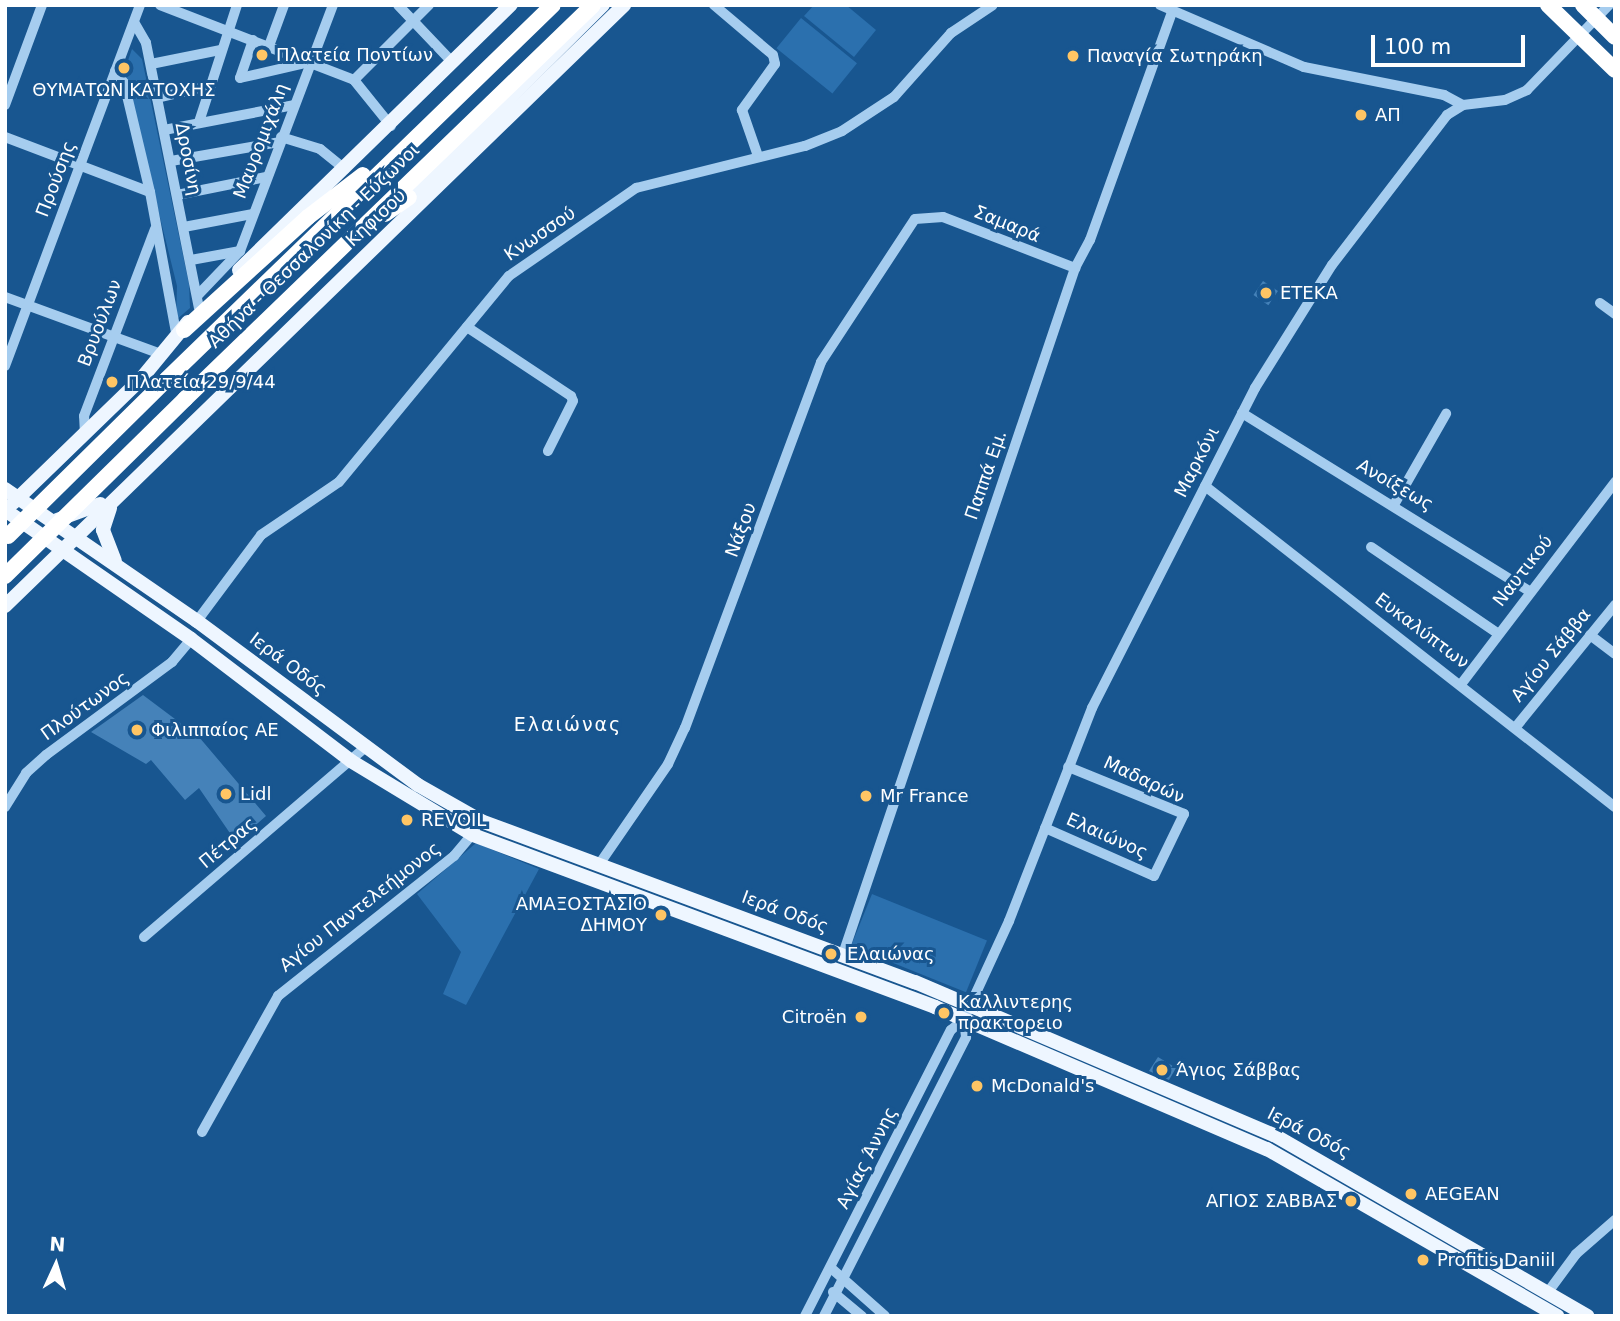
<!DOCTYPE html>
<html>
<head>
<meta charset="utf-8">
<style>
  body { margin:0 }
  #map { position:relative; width:1620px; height:1321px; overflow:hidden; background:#185690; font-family:"DejaVu Sans",sans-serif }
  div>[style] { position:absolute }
  .green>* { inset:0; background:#2b70ae; transform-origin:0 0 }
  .building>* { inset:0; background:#4582b9; transform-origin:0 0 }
  .minor>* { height:10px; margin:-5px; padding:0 5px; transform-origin:5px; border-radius:5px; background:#a6cdef }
  .major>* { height:14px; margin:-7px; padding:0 7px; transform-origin:7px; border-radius:7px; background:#eef6ff }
  .highway>* { height:16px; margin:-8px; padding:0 8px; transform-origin:8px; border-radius:8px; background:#fff }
  .highway-bridge>* { height:16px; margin:-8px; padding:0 8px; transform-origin:8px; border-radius:8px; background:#fff }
  .dots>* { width:19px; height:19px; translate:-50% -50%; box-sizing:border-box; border:4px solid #185690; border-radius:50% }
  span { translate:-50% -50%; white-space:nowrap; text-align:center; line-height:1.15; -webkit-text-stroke:6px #185690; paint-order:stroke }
  .poi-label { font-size:18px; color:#fff }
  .left { translate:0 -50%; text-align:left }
  .right { translate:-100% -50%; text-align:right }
  .street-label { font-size:18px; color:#fff }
  .neighbourhood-label { font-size:19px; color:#fff; letter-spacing:2px }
  .frame { position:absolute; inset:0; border:7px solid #fff; pointer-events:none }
  .north { position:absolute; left:21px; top:1230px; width:70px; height:70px; -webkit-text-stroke:5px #185690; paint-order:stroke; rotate:4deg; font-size:19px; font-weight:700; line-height:28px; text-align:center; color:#fff }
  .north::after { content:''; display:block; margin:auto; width:24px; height:32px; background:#fff; clip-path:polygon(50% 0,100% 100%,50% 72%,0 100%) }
  .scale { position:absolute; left:1371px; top:35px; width:154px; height:32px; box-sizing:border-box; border:4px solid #fff; border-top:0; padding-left:9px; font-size:21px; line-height:24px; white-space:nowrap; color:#fff; -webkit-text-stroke:5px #185690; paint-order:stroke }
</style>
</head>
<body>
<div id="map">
  <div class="green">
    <i style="clip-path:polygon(814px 5px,846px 5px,876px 30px,854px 57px,804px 16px)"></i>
    <i style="left:801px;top:18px;width:72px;height:39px;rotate:39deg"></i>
    <i style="clip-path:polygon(132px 49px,142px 59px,189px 284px,190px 308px,176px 320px,177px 286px,124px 72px)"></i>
    <i style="clip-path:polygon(476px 843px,539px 869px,466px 1005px,443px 994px,461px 952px,417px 894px)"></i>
    <i style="left:872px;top:894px;width:124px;height:56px;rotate:22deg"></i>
  </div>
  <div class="building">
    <i style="left:1263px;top:281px;width:18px;height:17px;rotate:34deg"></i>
    <i style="clip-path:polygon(143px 695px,199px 737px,266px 816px,236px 842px,199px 788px,185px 800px,151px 760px,146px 764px,91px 732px)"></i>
    <i style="clip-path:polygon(1158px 1057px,1176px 1068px,1169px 1080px,1149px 1071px)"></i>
  </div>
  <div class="minor">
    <i style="left:160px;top:5px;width:208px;rotate:21.1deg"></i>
    <i style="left:354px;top:80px;width:59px;rotate:51.2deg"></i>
    <i style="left:398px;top:5px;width:79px;rotate:46.5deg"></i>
    <i style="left:714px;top:5px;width:77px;rotate:40.3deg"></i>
    <i style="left:773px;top:55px;width:9px;rotate:77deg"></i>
    <i style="left:775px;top:64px;width:57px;rotate:125.7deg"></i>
    <i style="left:742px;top:110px;width:49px;rotate:70.8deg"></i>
    <i style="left:1160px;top:5px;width:157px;rotate:23.3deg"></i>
    <i style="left:1304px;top:67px;width:143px;rotate:11.3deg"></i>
    <i style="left:1444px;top:95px;width:21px;rotate:28deg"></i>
    <i style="left:134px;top:22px;width:24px;rotate:60deg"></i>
    <i style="left:146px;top:43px;width:270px;rotate:78.7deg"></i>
    <i style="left:253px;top:40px;width:40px;rotate:108.9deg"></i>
    <i style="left:240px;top:78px;width:72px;rotate:-12.9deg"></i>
    <i style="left:269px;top:46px;width:44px;rotate:-69.9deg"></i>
    <i style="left:151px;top:64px;width:70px;rotate:-11.5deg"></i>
    <i style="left:115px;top:71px;width:15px;rotate:53deg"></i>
    <i style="left:124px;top:83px;width:112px;rotate:76.6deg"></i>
    <i style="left:150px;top:192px;width:147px;rotate:79.5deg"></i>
    <i style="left:354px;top:80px;width:106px;rotate:-45deg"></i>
    <i style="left:157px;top:98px;width:52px;rotate:-13.2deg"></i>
    <i style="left:5px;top:105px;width:107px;rotate:-69.7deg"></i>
    <i style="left:199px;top:122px;width:123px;rotate:-72deg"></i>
    <i style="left:164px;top:130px;width:132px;rotate:-10.9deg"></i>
    <i style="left:5px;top:137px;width:155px;rotate:20.8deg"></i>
    <i style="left:281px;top:137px;width:41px;rotate:17.1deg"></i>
    <i style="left:320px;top:149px;width:32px;rotate:39deg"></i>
    <i style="left:171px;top:161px;width:111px;rotate:-9.9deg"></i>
    <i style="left:177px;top:195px;width:91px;rotate:-11.4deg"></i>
    <i style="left:184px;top:227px;width:69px;rotate:-10.8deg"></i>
    <i style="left:191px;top:260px;width:50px;rotate:-10.4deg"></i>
    <i style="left:198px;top:295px;width:61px;rotate:-46.3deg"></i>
    <i style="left:240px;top:251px;width:263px;rotate:-69.3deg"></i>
    <i style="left:5px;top:297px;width:166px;rotate:20.1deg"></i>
    <i style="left:1600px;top:303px;width:19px;rotate:36deg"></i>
    <i style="left:467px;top:327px;width:125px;rotate:33.6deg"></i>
    <i style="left:571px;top:396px;width:5px;rotate:68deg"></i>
    <i style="left:573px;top:401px;width:56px;rotate:116.6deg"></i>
    <i style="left:5px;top:366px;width:385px;rotate:-69.5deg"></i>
    <i style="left:1242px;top:413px;width:336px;rotate:31.8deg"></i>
    <i style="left:85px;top:434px;width:18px;rotate:-93deg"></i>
    <i style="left:84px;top:416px;width:200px;rotate:-69.2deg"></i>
    <i style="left:1205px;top:486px;width:521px;rotate:38.06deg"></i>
    <i style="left:1395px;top:503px;width:103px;rotate:-60.2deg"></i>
    <i style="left:1371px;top:547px;width:153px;rotate:34.3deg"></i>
    <i style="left:197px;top:621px;width:107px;rotate:-53.3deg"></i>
    <i style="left:261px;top:535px;width:94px;rotate:-34.2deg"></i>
    <i style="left:339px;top:482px;width:267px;rotate:-50.5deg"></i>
    <i style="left:509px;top:276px;width:155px;rotate:-34.7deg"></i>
    <i style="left:636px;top:188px;width:174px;rotate:-14deg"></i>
    <i style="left:805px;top:146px;width:40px;rotate:-22deg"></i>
    <i style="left:842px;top:131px;width:62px;rotate:-33.2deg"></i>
    <i style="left:894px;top:97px;width:86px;rotate:-48.3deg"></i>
    <i style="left:951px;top:33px;width:50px;rotate:-33.7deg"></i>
    <i style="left:1590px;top:635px;width:31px;rotate:37deg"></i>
    <i style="left:1462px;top:683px;width:253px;rotate:-52.7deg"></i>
    <i style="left:1515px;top:728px;width:159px;rotate:-50.9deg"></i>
    <i style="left:5px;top:807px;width:40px;rotate:-58deg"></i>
    <i style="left:26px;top:773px;width:27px;rotate:-42deg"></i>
    <i style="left:46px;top:755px;width:157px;rotate:-36.4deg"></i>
    <i style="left:172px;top:662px;width:30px;rotate:-50deg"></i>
    <i style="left:1045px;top:828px;width:119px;rotate:23.8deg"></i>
    <i style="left:1154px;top:876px;width:69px;rotate:-64.2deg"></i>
    <i style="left:1184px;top:814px;width:125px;rotate:-157.9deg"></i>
    <i style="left:598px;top:866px;width:124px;rotate:-55.5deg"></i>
    <i style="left:668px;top:764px;width:40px;rotate:-65deg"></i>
    <i style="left:685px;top:728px;width:390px;rotate:-69.6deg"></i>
    <i style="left:821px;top:362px;width:171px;rotate:-56.7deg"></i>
    <i style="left:915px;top:219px;width:28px;rotate:-4deg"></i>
    <i style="left:943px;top:217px;width:142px;rotate:21.1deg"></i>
    <i style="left:144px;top:937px;width:292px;rotate:-40.6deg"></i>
    <i style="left:843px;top:954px;width:724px;rotate:-71.31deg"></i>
    <i style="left:1075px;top:268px;width:32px;rotate:-62deg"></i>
    <i style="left:1090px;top:240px;width:242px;rotate:-70.2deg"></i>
    <i style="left:202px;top:1132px;width:156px;rotate:-60.8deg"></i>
    <i style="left:278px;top:996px;width:225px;rotate:-38.5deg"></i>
    <i style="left:454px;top:856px;width:33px;rotate:-50deg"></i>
    <i style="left:831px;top:1268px;width:72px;rotate:41.6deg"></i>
    <i style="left:833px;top:1292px;width:38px;rotate:40deg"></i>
    <i style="left:1548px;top:1292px;width:47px;rotate:-53.6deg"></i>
    <i style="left:1576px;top:1254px;width:52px;rotate:-41.1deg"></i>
    <i style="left:805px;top:1316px;width:321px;rotate:-63deg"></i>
    <i style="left:951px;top:1030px;width:17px;rotate:-40deg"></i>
    <i style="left:964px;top:1019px;width:108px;rotate:-65.3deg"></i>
    <i style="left:1009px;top:921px;width:229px;rotate:-68.7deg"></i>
    <i style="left:1092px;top:708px;width:359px;rotate:-63deg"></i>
    <i style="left:1255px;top:388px;width:145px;rotate:-58deg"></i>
    <i style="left:1332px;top:265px;width:189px;rotate:-52.5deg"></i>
    <i style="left:1447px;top:115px;width:19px;rotate:-32deg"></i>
    <i style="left:1463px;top:105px;width:42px;rotate:-6.8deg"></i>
    <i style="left:1505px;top:100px;width:24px;rotate:-24deg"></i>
    <i style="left:1527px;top:90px;width:118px;rotate:-46deg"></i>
    <i style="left:824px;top:1316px;width:313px;rotate:-63deg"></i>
    <i style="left:966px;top:1037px;width:18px;rotate:-96deg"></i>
  </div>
  <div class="major">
    <i style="left:403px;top:204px;width:282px;rotate:-44.9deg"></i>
    <i style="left:239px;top:270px;width:380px;rotate:-44.3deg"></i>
    <i style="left:5px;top:489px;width:233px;rotate:34.5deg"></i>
    <i style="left:197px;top:621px;width:275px;rotate:36.6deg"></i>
    <i style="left:418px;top:785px;width:73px;rotate:29.7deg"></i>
    <i style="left:481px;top:821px;width:463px;rotate:20.4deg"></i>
    <i style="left:915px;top:982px;width:390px;rotate:23.1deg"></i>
    <i style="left:1274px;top:1135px;width:362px;rotate:30deg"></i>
    <i style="left:13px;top:503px;width:178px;rotate:-44.1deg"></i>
    <i style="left:141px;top:379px;width:74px;rotate:-50.5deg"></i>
    <i style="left:110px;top:508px;width:23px;rotate:108deg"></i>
    <i style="left:103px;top:530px;width:33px;rotate:69deg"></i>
    <i style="left:5px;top:510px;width:226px;rotate:34.7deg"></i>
    <i style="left:191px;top:639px;width:201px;rotate:37.3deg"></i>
    <i style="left:351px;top:761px;width:143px;rotate:31.2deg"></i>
    <i style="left:473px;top:835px;width:493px;rotate:20.4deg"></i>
    <i style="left:935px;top:1007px;width:361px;rotate:23.2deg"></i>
    <i style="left:1267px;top:1149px;width:335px;rotate:29.9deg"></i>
    <i style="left:57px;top:520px;width:46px;rotate:-20.4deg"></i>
    <i style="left:5px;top:606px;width:863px;rotate:-44.15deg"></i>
  </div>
  <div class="highway">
    <i style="left:1548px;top:5px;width:93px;rotate:44.1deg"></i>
    <i style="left:1583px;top:5px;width:45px;rotate:45deg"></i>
    <i style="left:385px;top:214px;width:29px;rotate:-35deg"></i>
    <i style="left:184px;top:330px;width:168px;rotate:-42.3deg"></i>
    <i style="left:308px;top:217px;width:69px;rotate:-37.4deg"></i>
    <i style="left:167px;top:379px;width:537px;rotate:-44.1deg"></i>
    <i style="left:185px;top:399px;width:567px;rotate:-44deg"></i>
  </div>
  <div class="highway-bridge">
    <i style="left:8px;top:536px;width:223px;rotate:-44.6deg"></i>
    <i style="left:5px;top:576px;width:252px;rotate:-44.5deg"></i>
  </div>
  <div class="dots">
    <i style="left:262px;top:55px;background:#ffc564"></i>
    <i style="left:1073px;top:56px;background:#ffc564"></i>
    <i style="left:124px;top:68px;background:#ffc564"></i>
    <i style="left:1361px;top:115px;background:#ffc564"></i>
    <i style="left:1266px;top:293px;background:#ffc564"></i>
    <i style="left:112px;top:382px;background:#ffc564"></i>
    <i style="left:137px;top:730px;background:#ffc564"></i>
    <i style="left:226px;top:794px;background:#ffc564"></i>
    <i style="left:866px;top:796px;background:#ffc564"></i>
    <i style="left:407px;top:820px;background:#ffc564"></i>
    <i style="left:661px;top:915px;background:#ffc564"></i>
    <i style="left:831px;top:954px;background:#ffc564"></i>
    <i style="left:944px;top:1013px;background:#ffc564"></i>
    <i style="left:861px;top:1017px;background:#ffc564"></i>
    <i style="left:1162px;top:1070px;background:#ffc564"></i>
    <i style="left:977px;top:1086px;background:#ffc564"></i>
    <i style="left:1411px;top:1194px;background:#ffc564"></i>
    <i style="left:1351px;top:1201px;background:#ffc564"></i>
    <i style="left:1423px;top:1260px;background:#ffc564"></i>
  </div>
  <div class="poi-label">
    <span class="left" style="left:276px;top:55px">Πλατεία Ποντίων</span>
    <span class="left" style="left:1087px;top:56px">Παναγία Σωτηράκη</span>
    <span style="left:124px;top:90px">ΘΥΜΑΤΩΝ ΚΑΤΟΧΗΣ</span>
    <span class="left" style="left:1375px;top:115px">ΑΠ</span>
    <span class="left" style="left:1280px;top:293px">ΕΤΕΚΑ</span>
    <span class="left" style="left:126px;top:382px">Πλατεία 29/9/44</span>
    <span class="left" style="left:151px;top:730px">Φιλιππαίος ΑΕ</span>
    <span class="left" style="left:240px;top:794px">Lidl</span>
    <span class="left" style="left:880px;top:796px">Mr France</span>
    <span class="left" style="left:421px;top:820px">REVOIL</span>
    <span class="right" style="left:647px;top:915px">ΑΜΑΞΟΣΤΑΣΙΟ<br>ΔΗΜΟΥ</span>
    <span class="left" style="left:847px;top:954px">Ελαιώνας</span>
    <span class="left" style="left:958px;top:1013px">Καλλιντερης<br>πρακτορειο</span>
    <span class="right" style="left:847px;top:1017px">Citroën</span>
    <span class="left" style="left:1176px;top:1070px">Άγιος Σάββας</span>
    <span class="left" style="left:991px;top:1086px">McDonald's</span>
    <span class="left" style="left:1425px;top:1194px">AEGEAN</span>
    <span class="right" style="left:1337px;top:1201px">ΑΓΙΟΣ ΣΑΒΒΑΣ</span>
    <span class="left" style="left:1437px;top:1260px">Profitis Daniil</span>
  </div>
  <div class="street-label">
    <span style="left:261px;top:141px;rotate:-69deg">Μαυρομιχάλη</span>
    <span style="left:188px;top:159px;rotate:79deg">Δροσίνη</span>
    <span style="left:56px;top:179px;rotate:-69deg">Προύσης</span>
    <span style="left:376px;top:218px;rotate:-43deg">Κηφισού</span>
    <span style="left:1007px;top:224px;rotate:22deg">Σαμαρά</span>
    <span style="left:540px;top:234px;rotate:-34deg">Κνωσσού</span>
    <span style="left:314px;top:246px;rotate:-44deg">Αθήνα - Θεσσαλονίκη - Εύζωνοι</span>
    <span style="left:100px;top:323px;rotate:-69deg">Βρυούλων</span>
    <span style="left:1197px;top:462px;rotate:-63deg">Μαρκόνι</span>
    <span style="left:986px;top:475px;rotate:-71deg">Παππά Εμ.</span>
    <span style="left:1395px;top:485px;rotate:30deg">Ανοίξεως</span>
    <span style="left:741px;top:530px;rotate:-70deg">Νάξου</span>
    <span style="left:1523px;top:571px;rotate:-52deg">Ναυτικού</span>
    <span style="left:1422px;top:631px;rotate:37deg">Ευκαλύπτων</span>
    <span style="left:1551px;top:655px;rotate:-51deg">Αγίου Σάββα</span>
    <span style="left:288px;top:664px;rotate:37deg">Ιερά Οδός</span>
    <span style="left:85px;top:706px;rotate:-36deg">Πλούτωνος</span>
    <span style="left:1144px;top:780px;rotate:25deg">Μαδαρών</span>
    <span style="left:1107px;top:836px;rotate:24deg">Ελαιώνος</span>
    <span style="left:228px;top:843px;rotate:-40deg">Πέτρας</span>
    <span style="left:360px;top:907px;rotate:-38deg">Αγίου Παντελεήμονος</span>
    <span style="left:785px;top:912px;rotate:20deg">Ιερά Οδός</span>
    <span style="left:1309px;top:1133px;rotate:27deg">Ιερά Οδός</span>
    <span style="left:867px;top:1158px;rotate:-63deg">Αγίας Άννης</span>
  </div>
  <div class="neighbourhood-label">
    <span style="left:568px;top:725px">Ελαιώνας</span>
  </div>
  <div class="frame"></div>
  <div class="north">N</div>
  <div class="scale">100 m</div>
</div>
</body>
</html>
